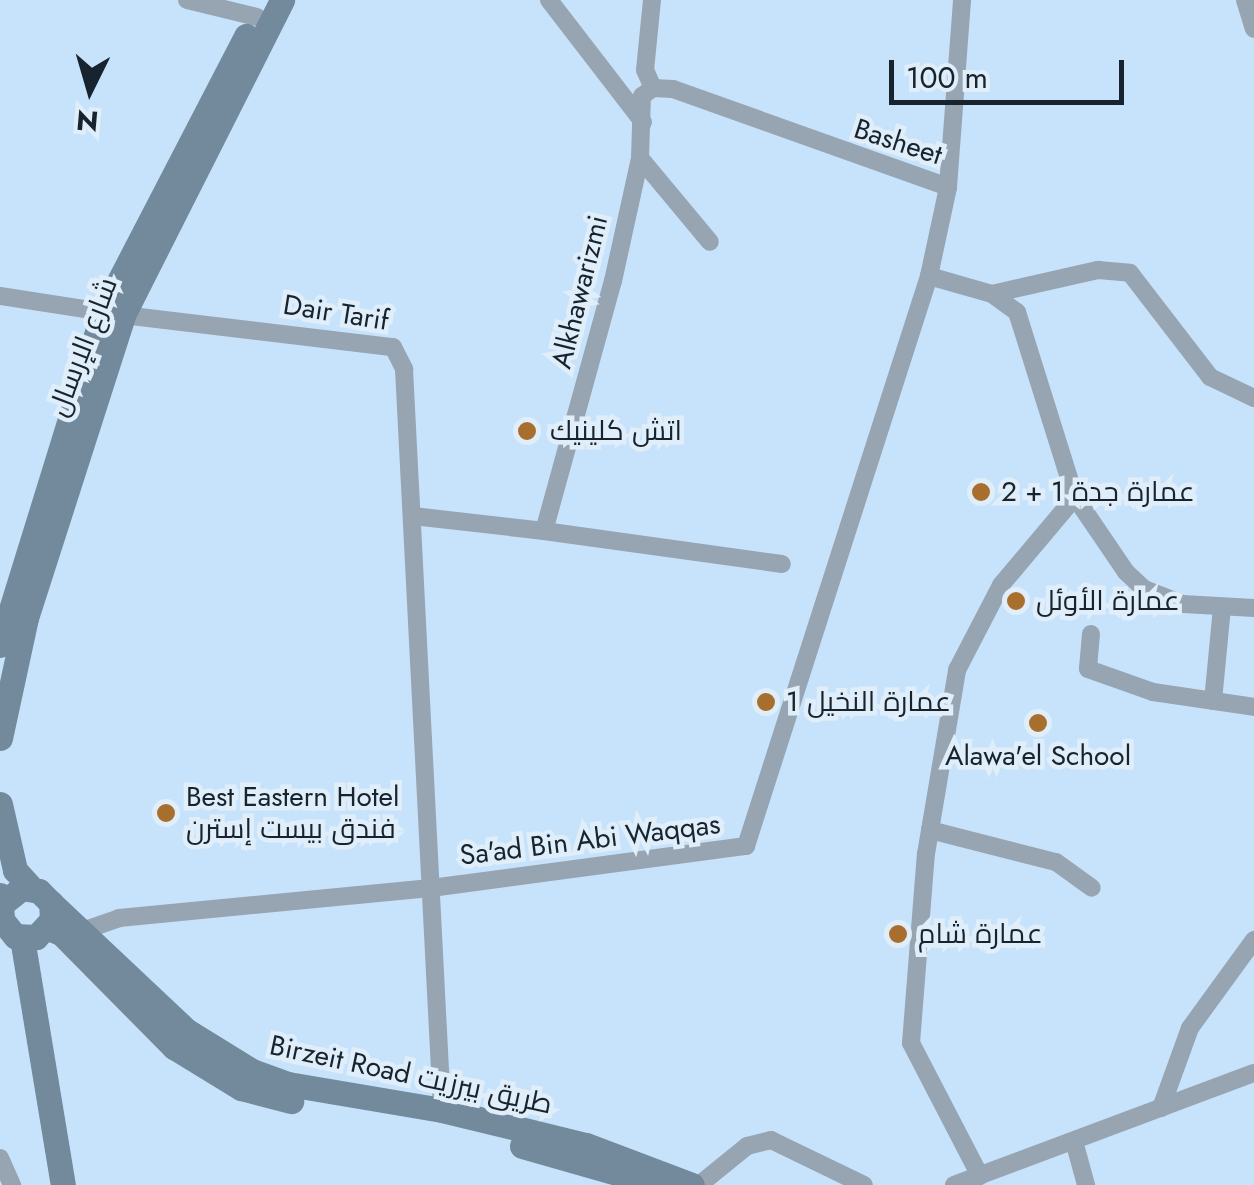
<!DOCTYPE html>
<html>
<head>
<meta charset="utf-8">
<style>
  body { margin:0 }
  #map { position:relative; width:1254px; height:1185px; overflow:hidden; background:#c7e3fb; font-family:Jost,Cairo,sans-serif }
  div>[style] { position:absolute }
  .minor>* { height:18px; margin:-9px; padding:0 9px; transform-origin:9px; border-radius:9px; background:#97a5b2 }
  .secondary>* { height:25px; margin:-12.5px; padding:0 12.5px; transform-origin:12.5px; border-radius:12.5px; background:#73899c }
  .dots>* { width:28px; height:28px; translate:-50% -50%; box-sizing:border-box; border:5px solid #e0eefa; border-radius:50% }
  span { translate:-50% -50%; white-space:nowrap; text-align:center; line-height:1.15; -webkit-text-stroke:9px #e0eefa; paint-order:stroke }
  .street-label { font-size:28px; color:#17242f }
  .poi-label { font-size:28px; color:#17242f }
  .left { translate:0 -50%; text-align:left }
  .north { position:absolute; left:40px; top:40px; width:100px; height:100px; -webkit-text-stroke:8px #e0eefa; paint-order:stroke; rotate:185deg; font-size:28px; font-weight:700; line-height:40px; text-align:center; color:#17242f }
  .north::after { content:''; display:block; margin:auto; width:35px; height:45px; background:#17242f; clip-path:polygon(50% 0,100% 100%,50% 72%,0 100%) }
  .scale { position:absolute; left:889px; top:60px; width:235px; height:45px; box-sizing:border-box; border:5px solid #17242f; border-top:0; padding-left:12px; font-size:30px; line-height:35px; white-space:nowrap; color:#17242f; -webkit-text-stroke:8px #e0eefa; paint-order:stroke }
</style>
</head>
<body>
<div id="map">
  <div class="minor">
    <i style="left:187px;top:0;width:72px;rotate:13.7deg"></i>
    <i style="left:549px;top:0;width:154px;rotate:52.4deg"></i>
    <i style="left:652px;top:0;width:70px;rotate:95.7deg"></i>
    <i style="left:645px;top:70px;width:20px;rotate:66deg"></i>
    <i style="left:1245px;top:0;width:30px;rotate:73deg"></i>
    <i style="left:653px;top:88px;width:20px;rotate:3deg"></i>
    <i style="left:673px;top:89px;width:292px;rotate:19.6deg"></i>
    <i style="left:640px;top:158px;width:109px;rotate:50.2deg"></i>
    <i style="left:929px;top:276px;width:66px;rotate:15.9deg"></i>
    <i style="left:992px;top:294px;width:31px;rotate:36deg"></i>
    <i style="left:1017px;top:312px;width:194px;rotate:72.6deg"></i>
    <i style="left:1075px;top:497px;width:91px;rotate:55.8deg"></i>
    <i style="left:1126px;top:572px;width:25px;rotate:43deg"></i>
    <i style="left:1144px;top:589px;width:42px;rotate:21deg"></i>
    <i style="left:1183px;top:604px;width:71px;rotate:3.2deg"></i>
    <i style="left:992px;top:294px;width:109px;rotate:-12.8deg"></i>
    <i style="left:1098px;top:270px;width:32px;rotate:5deg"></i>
    <i style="left:1130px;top:273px;width:131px;rotate:52.4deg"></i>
    <i style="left:1210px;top:377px;width:49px;rotate:25.5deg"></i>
    <i style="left:0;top:296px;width:104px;rotate:8.8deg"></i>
    <i style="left:123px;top:315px;width:272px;rotate:6.8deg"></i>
    <i style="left:393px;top:347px;width:25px;rotate:63deg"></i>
    <i style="left:404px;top:369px;width:742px;rotate:87.06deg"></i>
    <i style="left:413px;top:516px;width:132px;rotate:6.5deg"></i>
    <i style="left:544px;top:531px;width:259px;rotate:-74.6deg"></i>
    <i style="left:613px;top:281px;width:126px;rotate:-77.6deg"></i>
    <i style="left:640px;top:158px;width:62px;rotate:-88.2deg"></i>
    <i style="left:642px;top:96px;width:14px;rotate:-36deg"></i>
    <i style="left:544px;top:531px;width:240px;rotate:7.9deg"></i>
    <i style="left:1091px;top:634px;width:35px;rotate:95deg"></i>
    <i style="left:1088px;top:669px;width:69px;rotate:19.5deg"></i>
    <i style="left:1153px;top:692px;width:102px;rotate:8.4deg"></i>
    <i style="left:1213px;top:701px;width:93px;rotate:-84.5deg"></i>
    <i style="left:930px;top:830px;width:130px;rotate:14.3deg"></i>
    <i style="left:1056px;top:862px;width:44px;rotate:35.8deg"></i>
    <i style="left:85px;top:930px;width:36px;rotate:-19deg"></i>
    <i style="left:119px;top:918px;width:313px;rotate:-5.5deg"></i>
    <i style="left:431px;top:888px;width:318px;rotate:-7.6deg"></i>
    <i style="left:746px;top:846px;width:599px;rotate:-72.2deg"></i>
    <i style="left:929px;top:276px;width:91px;rotate:-77.9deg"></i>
    <i style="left:948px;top:187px;width:188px;rotate:-85.7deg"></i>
    <i style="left:1161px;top:1108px;width:85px;rotate:-70.1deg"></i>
    <i style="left:1190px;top:1028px;width:109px;rotate:-54deg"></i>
    <i style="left:1074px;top:1141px;width:46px;rotate:74.7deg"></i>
    <i style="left:0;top:1158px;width:30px;rotate:66deg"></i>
    <i style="left:980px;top:1176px;width:150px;rotate:-117.4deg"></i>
    <i style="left:911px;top:1043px;width:190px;rotate:-85.5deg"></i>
    <i style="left:926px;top:854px;width:187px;rotate:-80.4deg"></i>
    <i style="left:957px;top:670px;width:96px;rotate:-62.6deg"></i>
    <i style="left:1001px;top:585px;width:115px;rotate:-49.9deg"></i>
    <i style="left:699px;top:1185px;width:62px;rotate:-39.1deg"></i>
    <i style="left:747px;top:1146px;width:25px;rotate:-14deg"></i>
    <i style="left:771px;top:1140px;width:103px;rotate:25.8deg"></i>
    <i style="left:954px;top:1185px;width:320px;rotate:-20.5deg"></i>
  </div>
  <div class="secondary">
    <i style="left:0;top:645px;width:349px;rotate:-72.8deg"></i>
    <i style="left:103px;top:312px;width:311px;rotate:-62.6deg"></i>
    <i style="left:0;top:738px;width:123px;rotate:-77.8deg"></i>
    <i style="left:26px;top:618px;width:318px;rotate:-72.2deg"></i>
    <i style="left:123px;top:315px;width:353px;rotate:-63.2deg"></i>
    <i style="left:0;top:804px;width:68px;rotate:77.2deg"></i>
    <i style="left:15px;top:870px;width:24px;rotate:48deg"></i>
    <i style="left:0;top:895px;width:25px;rotate:85deg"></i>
    <i style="left:2px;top:920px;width:21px;rotate:51deg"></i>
    <i style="left:15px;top:936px;width:21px;rotate:3deg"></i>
    <i style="left:36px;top:937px;width:23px;rotate:-47deg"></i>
    <i style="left:52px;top:920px;width:17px;rotate:-93deg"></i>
    <i style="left:51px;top:903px;width:17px;rotate:-135deg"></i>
    <i style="left:39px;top:891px;width:17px;rotate:-170deg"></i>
    <i style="left:22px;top:888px;width:24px;rotate:142deg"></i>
    <i style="left:51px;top:903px;width:187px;rotate:43.3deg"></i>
    <i style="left:187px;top:1031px;width:76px;rotate:31.6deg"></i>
    <i style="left:252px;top:1071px;width:38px;rotate:20deg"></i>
    <i style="left:288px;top:1084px;width:156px;rotate:9.6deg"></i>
    <i style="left:442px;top:1110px;width:148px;rotate:13.7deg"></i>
    <i style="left:586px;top:1145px;width:113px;rotate:20.7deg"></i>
    <i style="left:48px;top:928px;width:14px;rotate:21deg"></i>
    <i style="left:61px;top:933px;width:161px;rotate:45.3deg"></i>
    <i style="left:174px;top:1047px;width:79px;rotate:31.5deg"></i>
    <i style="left:241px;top:1088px;width:52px;rotate:14.6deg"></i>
    <i style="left:22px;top:938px;width:250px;rotate:80.6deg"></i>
    <i style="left:522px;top:1146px;width:135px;rotate:15.9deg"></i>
  </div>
  <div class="dots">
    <i style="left:527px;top:431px;background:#a86e2e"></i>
    <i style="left:981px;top:492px;background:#a86e2e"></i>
    <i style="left:1016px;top:601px;background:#a86e2e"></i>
    <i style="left:766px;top:702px;background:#a86e2e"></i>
    <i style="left:1038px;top:723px;background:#a86e2e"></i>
    <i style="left:166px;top:813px;background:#a86e2e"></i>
    <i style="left:898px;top:934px;background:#a86e2e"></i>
  </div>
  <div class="street-label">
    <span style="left:898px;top:142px;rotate:18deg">Basheet</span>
    <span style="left:580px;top:292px;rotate:-76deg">Alkhawarizmi</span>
    <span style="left:336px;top:313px;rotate:9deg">Dair Tarif</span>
    <span style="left:83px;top:347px;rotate:-69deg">شارع الإرسال</span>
    <span style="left:590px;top:840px;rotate:-7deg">Sa'ad Bin Abi Waqqas</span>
    <span style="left:411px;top:1075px;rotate:12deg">Birzeit Road طريق بيرزيت</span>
  </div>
  <div class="poi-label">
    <span class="left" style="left:550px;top:431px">اتش كلينيك</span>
    <span class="left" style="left:1001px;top:492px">عمارة جدة 1 + 2</span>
    <span class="left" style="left:1036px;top:601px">عمارة الأوئل</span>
    <span class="left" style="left:786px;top:702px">عمارة النخيل 1</span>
    <span style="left:1038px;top:756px">Alawa'el School</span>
    <span class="left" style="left:186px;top:813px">Best Eastern Hotel<br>فندق بيست إسترن</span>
    <span class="left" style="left:918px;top:934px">عمارة شام</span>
  </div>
  <div class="north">N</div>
  <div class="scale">100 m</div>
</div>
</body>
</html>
